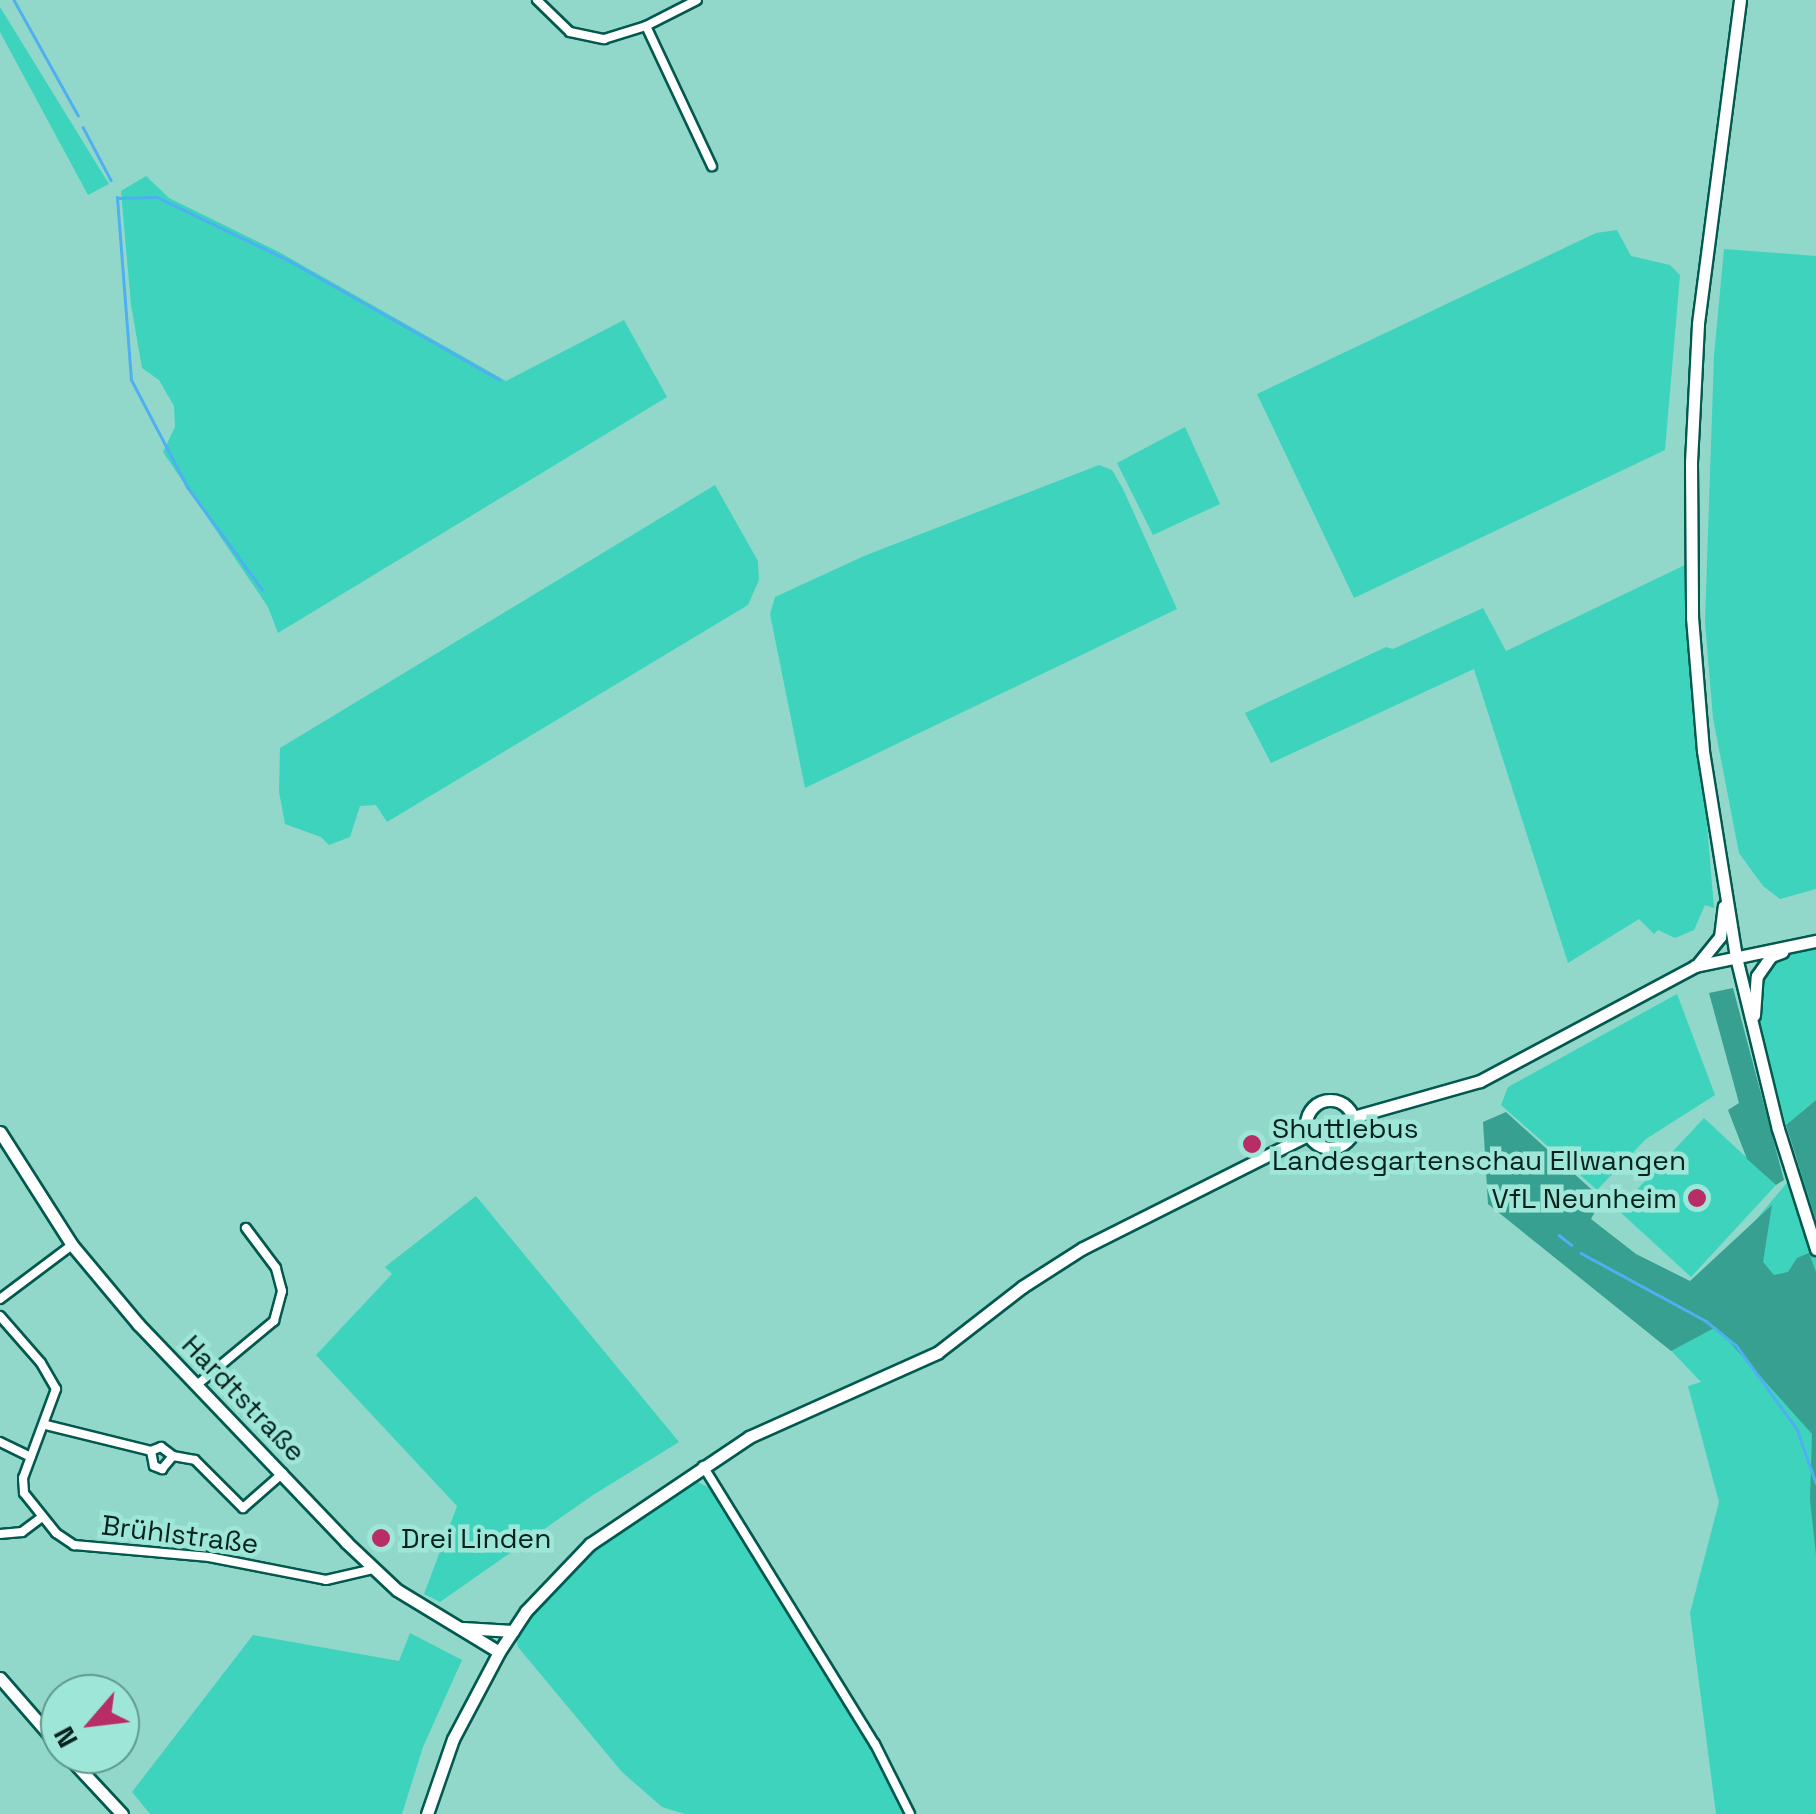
<!DOCTYPE html>
<html>
<head>
<meta charset="utf-8">
<style>
	body { margin:0 }
	#map { position:relative; width:1816px; height:1814px; overflow:hidden; background:#91d8cb; font-family:"Space Grotesk",sans-serif }
	div>[style] { position:absolute }
	[style*='--x'] { left:calc(var(--x)*1px); top:calc(var(--y)*1px); width:calc(var(--w)*1px); rotate:calc(var(--a)*1deg) }
	.green>* { inset:0; background:#3dd3bd }
	.forest>* { inset:0; background:#37a090 }
	.stream>* { height:2.5px; margin:-1.25px; padding:0 1.25px; transform-origin:1.25px; border-radius:1.25px; background:#4fb0f1 }
	.roads { filter:drop-shadow(2px 0 #02594e) drop-shadow(-2px 0 #02594e) drop-shadow(0 2px #02594e) drop-shadow(0 -2px #02594e) }
	.street>* { height:8px; margin:-4px; padding:0 4px; transform-origin:4px; border-radius:4px; background:#fff }
	.secondary>* { height:11px; margin:-5.5px; padding:0 5.5px; transform-origin:5.5px; border-radius:5.5px; background:#fff }
	.secondary>.ring { margin:-5.5px; padding:0; box-sizing:content-box; background:none; border:11px solid #fff; border-radius:50% }
	.dots>* { width:28px; height:28px; translate:-50% -50%; box-sizing:border-box; border:5px solid #9ee6d8; border-radius:50% }
	span { translate:-50% -50%; white-space:nowrap; text-align:center; line-height:1.15; -webkit-text-stroke:9px #9ee6d8; paint-order:stroke }
	.poi-label { font-size:28px; color:#03221d }
	.left { translate:0 -50%; text-align:left }
	.right { translate:-100% -50%; text-align:right }
	.street-label { font-size:28px; color:#03221d }
	.north { position:absolute; left:40px; top:1674px; width:100px; height:100px; box-sizing:border-box; background:#9ee6d8; border:2px solid #60988d; border-radius:50%; rotate:242deg; font-size:28px; font-weight:700; line-height:40px; text-align:center; color:#03221d }
	.north::after { content:''; display:block; margin:auto; width:35px; height:45px; background:#b82d66; clip-path:polygon(50% 0,100% 100%,50% 72%,0 100%) }
</style>
</head>
<body>
<div id="map">
	<div class="green">
		<i style="clip-path:polygon(0 7px,109px 184px,88px 195px,0 32px)"></i>
		<i style="clip-path:polygon(146px 176px,169px 198px,279px 252px,506px 381px,624px 320px,667px 397px,278px 633px,268px 607px,163px 452px,175px 427px,174px 406px,159px 380px,142px 368px,131px 305px,121px 191px)"></i>
		<i style="clip-path:polygon(1617px 230px,1631px 256px,1670px 265px,1680px 275px,1665px 450px,1354px 598px,1257px 394px,1596px 233px)"></i>
		<i style="clip-path:polygon(1724px 249px,1816px 256px,1816px 889px,1780px 899px,1763px 886px,1739px 853px,1713px 718px,1705px 622px,1714px 356px)"></i>
		<i style="clip-path:polygon(1185px 427px,1220px 504px,1153px 535px,1117px 463px)"></i>
		<i style="clip-path:polygon(1099px 465px,1112px 470px,1123px 489px,1177px 609px,805px 788px,770px 614px,775px 597px,864px 556px)"></i>
		<i style="clip-path:polygon(715px 485px,758px 561px,759px 580px,748px 605px,387px 822px,376px 805px,360px 806px,350px 837px,329px 845px,321px 837px,285px 824px,279px 792px,280px 748px)"></i>
		<i style="clip-path:polygon(1685px 565px,1714px 908px,1705px 905px,1694px 930px,1675px 938px,1658px 930px,1654px 934px,1639px 919px,1568px 963px,1474px 669px,1271px 763px,1245px 713px,1386px 647px,1393px 649px,1483px 608px,1506px 651px)"></i>
		<i style="clip-path:polygon(1816px 946px,1816px 1100px,1786px 1125px,1760px 1027px,1762px 990px,1767px 971px,1784px 956px)"></i>
		<i style="clip-path:polygon(1677px 994px,1715px 1095px,1646px 1139px,1597px 1190px,1501px 1105px,1508px 1087px)"></i>
		<i style="clip-path:polygon(1816px 1109px,1816px 1814px,1716px 1814px,1690px 1613px,1719px 1502px,1688px 1386px,1701px 1382px,1662px 1341px,1693px 1295px,1801px 1166px)"></i>
		<i style="clip-path:polygon(1704px 1118px,1776px 1185px,1691px 1277px,1618px 1210px)"></i>
		<i style="clip-path:polygon(476px 1196px,679px 1442px,593px 1495px,440px 1602px,424px 1594px,457px 1506px,316px 1355px,392px 1274px,385px 1267px)"></i>
		<i style="clip-path:polygon(691px 1479px,712px 1489px,874px 1752px,905px 1814px,685px 1814px,662px 1807px,622px 1772px,518px 1647px,516px 1639px,529px 1618px,561px 1578px,595px 1548px)"></i>
		<i style="clip-path:polygon(410px 1633px,462px 1660px,423px 1747px,402px 1814px,150px 1814px,132px 1792px,253px 1635px,399px 1661px)"></i>
	</div>
	<div class="forest">
		<i style="clip-path:polygon(1733px 988px,1784px 1180px,1776px 1185px,1747px 1159px,1728px 1110px,1739px 1103px,1709px 993px)"></i>
		<i style="clip-path:polygon(1816px 1100px,1816px 1220px,1786px 1125px)"></i>
		<i style="clip-path:polygon(1506px 1112px,1602px 1199px,1591px 1219px,1636px 1254px,1690px 1281px,1772px 1205px,1763px 1262px,1774px 1275px,1788px 1272px,1797px 1258px,1809px 1253px,1816px 1272px,1816px 1555px,1810px 1500px,1812px 1434px,1716px 1327px,1671px 1351px,1488px 1204px,1483px 1122px)"></i>
	</div>
	<div class="stream">
		<i style="--x:14;--y:0;--w:132;--a:60.9"></i>
		<i style="--x:83;--y:127;--w:60;--a:62.2"></i>
		<i style="--x:262;--y:590;--w:127;--a:-126.1"></i>
		<i style="--x:187;--y:487;--w:121;--a:-117.6"></i>
		<i style="--x:131;--y:380;--w:183;--a:-94.4"></i>
		<i style="--x:117;--y:198;--w:40;--a:-1.4"></i>
		<i style="--x:157;--y:197;--w:148;--a:25.7"></i>
		<i style="--x:290;--y:261;--w:241;--a:29.5"></i>
		<i style="--x:1559;--y:1235;--w:16;--a:38"></i>
		<i style="--x:1581;--y:1253;--w:142;--a:28.5"></i>
		<i style="--x:1706;--y:1321;--w:38;--a:39"></i>
		<i style="--x:1736;--y:1345;--w:104;--a:54"></i>
		<i style="--x:1797;--y:1429;--w:57;--a:70.6"></i>
	</div>
	<div class="roads">
		<div class="street">
			<i style="--x:537;--y:0;--w:46;--a:44.1"></i>
			<i style="--x:570;--y:32;--w:35;--a:12"></i>
			<i style="--x:604;--y:39;--w:44;--a:-17.2"></i>
			<i style="--x:646;--y:26;--w:57;--a:-27"></i>
			<i style="--x:646;--y:26;--w:155;--a:64.8"></i>
			<i style="--x:0;--y:1299;--w:90;--a:-36.9"></i>
			<i style="--x:0;--y:1316;--w:62;--a:48.9"></i>
			<i style="--x:41;--y:1363;--w:30;--a:60"></i>
			<i style="--x:56;--y:1389;--w:95;--a:110.3"></i>
			<i style="--x:23;--y:1478;--w:15;--a:86"></i>
			<i style="--x:24;--y:1493;--w:51;--a:51.3"></i>
			<i style="--x:56;--y:1533;--w:22;--a:34"></i>
			<i style="--x:74;--y:1545;--w:136;--a:5.1"></i>
			<i style="--x:209;--y:1557;--w:119;--a:11.1"></i>
			<i style="--x:326;--y:1580;--w:48;--a:-13.2"></i>
			<i style="--x:198;--y:1384;--w:99;--a:-39.7"></i>
			<i style="--x:274;--y:1321;--w:31;--a:-75"></i>
			<i style="--x:282;--y:1291;--w:24;--a:-105"></i>
			<i style="--x:276;--y:1268;--w:50;--a:-126.9"></i>
			<i style="--x:46;--y:1425;--w:108;--a:13.9"></i>
			<i style="--x:151;--y:1451;--w:11;--a:-22"></i>
			<i style="--x:161;--y:1447;--w:15;--a:37"></i>
			<i style="--x:173;--y:1456;--w:22;--a:10"></i>
			<i style="--x:195;--y:1460;--w:68;--a:45"></i>
			<i style="--x:243;--y:1508;--w:53;--a:-41.2"></i>
			<i style="--x:0;--y:1442;--w:34;--a:26"></i>
			<i style="--x:151;--y:1451;--w:15;--a:79"></i>
			<i style="--x:154;--y:1466;--w:9;--a:21"></i>
			<i style="--x:162;--y:1469;--w:17;--a:-50"></i>
			<i style="--x:703;--y:1466;--w:327;--a:58.3"></i>
			<i style="--x:875;--y:1744;--w:78;--a:63.4"></i>
			<i style="--x:0;--y:1534;--w:22;--a:-5"></i>
			<i style="--x:22;--y:1532;--w:25;--a:-37"></i>
		</div>
		<div class="secondary">
			<i style="--x:1740;--y:0;--w:327;--a:97.4"></i>
			<i style="--x:1698;--y:324;--w:138;--a:92.9"></i>
			<i style="--x:1691;--y:462;--w:155;--a:89.6"></i>
			<i style="--x:1692;--y:617;--w:134;--a:85.3"></i>
			<i style="--x:1703;--y:751;--w:209;--a:80.9"></i>
			<i style="--x:1736;--y:957;--w:177;--a:76.3"></i>
			<i style="--x:1778;--y:1129;--w:126;--a:72.4"></i>
			<i style="--x:1698;--y:964;--w:35;--a:-51"></i>
			<i style="--x:1720;--y:937;--w:31;--a:-83"></i>
			<i style="--x:1754;--y:1015;--w:39;--a:-86"></i>
			<i style="--x:1757;--y:976;--w:24;--a:-55"></i>
			<i style="--x:1771;--y:956;--w:12;--a:-20"></i>
			<i class="ring" style="left:1306px;top:1100px;width:37px;height:37px"></i>
			<i style="--x:1353;--y:1117;--w:132;--a:-15.8"></i>
			<i style="--x:1480;--y:1081;--w:244;--a:-28.1"></i>
			<i style="--x:1695;--y:966;--w:124;--a:-11.7"></i>
			<i style="--x:0;--y:1132;--w:134;--a:57.5"></i>
			<i style="--x:72;--y:1245;--w:103;--a:50.1"></i>
			<i style="--x:138;--y:1324;--w:301;--a:46.3"></i>
			<i style="--x:346;--y:1542;--w:70;--a:43.3"></i>
			<i style="--x:397;--y:1590;--w:119;--a:31.3"></i>
			<i style="--x:463;--y:1628;--w:50;--a:3.4"></i>
			<i style="--x:0;--y:1678;--w:91;--a:49"></i>
			<i style="--x:66;--y:1754;--w:82;--a:47"></i>
			<i style="--x:427;--y:1814;--w:79;--a:-70.9"></i>
			<i style="--x:453;--y:1739;--w:98;--a:-62.1"></i>
			<i style="--x:499;--y:1652;--w:49;--a:-56.6"></i>
			<i style="--x:526;--y:1611;--w:93;--a:-46.3"></i>
			<i style="--x:590;--y:1544;--w:192;--a:-33.9"></i>
			<i style="--x:749;--y:1437;--w:206;--a:-24.1"></i>
			<i style="--x:937;--y:1353;--w:108;--a:-37.8"></i>
			<i style="--x:1022;--y:1287;--w:72;--a:-32.6"></i>
			<i style="--x:1083;--y:1248;--w:252;--a:-26.7"></i>
		</div>
	</div>
	<div class="dots">
		<i style="left:1252px;top:1144px;background:#b82d66"></i>
		<i style="left:1697px;top:1198px;background:#b82d66"></i>
		<i style="left:381px;top:1538px;background:#b82d66"></i>
	</div>
	<div class="poi-label">
		<span class="left" style="left:1272px;top:1144px">Shuttlebus<br>Landesgartenschau Ellwangen</span>
		<span class="right" style="left:1677px;top:1198px">VfL Neunheim</span>
		<span class="left" style="left:401px;top:1538px">Drei Linden</span>
	</div>
	<div class="street-label">
		<span style="left:244px;top:1398px;rotate:46deg">Hardtstraße</span>
		<span style="left:180px;top:1534px;rotate:7deg">Brühlstraße</span>
	</div>
	<div class="north">N</div>
</div>
</body>
</html>
